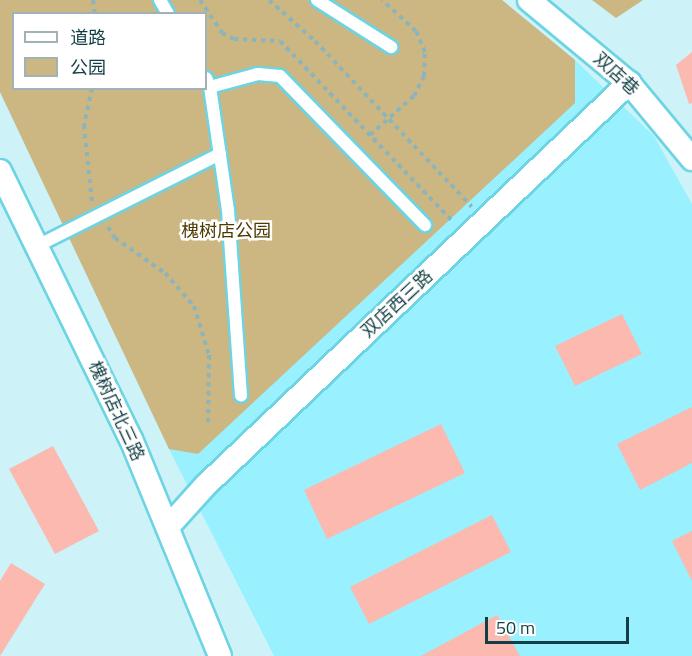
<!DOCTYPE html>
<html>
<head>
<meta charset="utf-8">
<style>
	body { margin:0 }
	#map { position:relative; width:692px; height:656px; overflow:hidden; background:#cdf3f9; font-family:"Titillium Web","Noto Sans SC",sans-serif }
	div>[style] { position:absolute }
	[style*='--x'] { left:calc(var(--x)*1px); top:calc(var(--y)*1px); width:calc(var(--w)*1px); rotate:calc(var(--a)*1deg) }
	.built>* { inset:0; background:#99f1ff }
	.green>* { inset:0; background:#ccb681 }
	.building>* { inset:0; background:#fbb9af }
	.path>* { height:4px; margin-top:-2px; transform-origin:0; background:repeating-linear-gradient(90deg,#8cb5bb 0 4.5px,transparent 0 9px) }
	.roads { filter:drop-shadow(2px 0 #6cd4e3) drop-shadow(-2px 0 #6cd4e3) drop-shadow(0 2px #6cd4e3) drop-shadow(0 -2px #6cd4e3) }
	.lane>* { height:12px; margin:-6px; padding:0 6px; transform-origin:6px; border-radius:6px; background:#fff }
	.street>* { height:22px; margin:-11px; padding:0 11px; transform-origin:11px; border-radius:11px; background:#fff }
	span { translate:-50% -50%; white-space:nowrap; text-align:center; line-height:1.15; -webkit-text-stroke:5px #fff; paint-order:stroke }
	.street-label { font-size:18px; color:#123f45 }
	.park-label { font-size:18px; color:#4f3b00 }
	.legend { position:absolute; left:12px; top:12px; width:195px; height:78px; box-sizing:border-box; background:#fff; border:2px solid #a0b2b5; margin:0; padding:8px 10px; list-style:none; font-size:18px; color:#123f45 }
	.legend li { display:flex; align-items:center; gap:12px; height:30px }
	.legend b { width:30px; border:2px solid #a0b2b5 }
	.scale { position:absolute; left:485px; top:617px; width:144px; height:27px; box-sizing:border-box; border:3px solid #123f45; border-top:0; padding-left:8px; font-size:18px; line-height:21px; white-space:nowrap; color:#123f45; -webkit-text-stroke:4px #fff; paint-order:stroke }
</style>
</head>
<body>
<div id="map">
	<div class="built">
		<i style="clip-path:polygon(evenodd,0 0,502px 0,575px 60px,654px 136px,692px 204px,692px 656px,274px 656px,169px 449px,0 92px,0 0,14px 14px,206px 14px,206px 88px,14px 88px,14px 14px)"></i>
	</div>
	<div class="green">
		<i style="clip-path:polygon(evenodd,0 0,502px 0,575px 60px,575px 103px,198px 454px,169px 449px,0 92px,0 0,14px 14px,206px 14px,206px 88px,14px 88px,14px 14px)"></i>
		<i style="clip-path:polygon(592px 0,643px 0,616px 18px)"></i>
	</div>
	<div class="building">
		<i style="clip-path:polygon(692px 52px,692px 103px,689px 104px,676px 65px)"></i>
		<i style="clip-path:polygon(622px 314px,642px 354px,575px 386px,555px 346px)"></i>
		<i style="clip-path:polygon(692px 407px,692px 463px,640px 490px,617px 444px)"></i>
		<i style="clip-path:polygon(441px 424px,465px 473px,327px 539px,304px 490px)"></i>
		<i style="clip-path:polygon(53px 446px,99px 531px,55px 554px,9px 469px)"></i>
		<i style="clip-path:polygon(492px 515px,511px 552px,369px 624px,350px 587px)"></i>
		<i style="clip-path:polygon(692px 531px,692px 581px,672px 541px)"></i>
		<i style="clip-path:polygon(11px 563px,45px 584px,0 656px,0 581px)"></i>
		<i style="clip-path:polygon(497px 615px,520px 656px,421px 656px)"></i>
	</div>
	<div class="path">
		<i style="--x:93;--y:0;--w:14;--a:82"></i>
		<i style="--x:200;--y:0;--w:40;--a:56"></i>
		<i style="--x:222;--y:33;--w:13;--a:27"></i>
		<i style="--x:234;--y:39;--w:46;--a:2.5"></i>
		<i style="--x:280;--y:41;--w:250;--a:46.3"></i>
		<i style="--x:269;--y:0;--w:62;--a:41.7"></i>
		<i style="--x:315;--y:41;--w:228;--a:46.6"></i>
		<i style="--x:92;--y:88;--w:38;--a:102"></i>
		<i style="--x:84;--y:125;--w:78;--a:84.1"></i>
		<i style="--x:370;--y:135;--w:59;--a:-41.6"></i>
		<i style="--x:414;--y:96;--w:22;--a:-63"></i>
		<i style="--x:424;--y:76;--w:24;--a:-88"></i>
		<i style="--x:425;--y:52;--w:23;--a:-113"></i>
		<i style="--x:416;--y:31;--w:46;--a:-137.6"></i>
		<i style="--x:108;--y:227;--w:13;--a:58"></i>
		<i style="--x:115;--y:238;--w:61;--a:35"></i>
		<i style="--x:165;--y:273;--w:44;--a:48.7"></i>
		<i style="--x:194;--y:306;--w:51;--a:73"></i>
		<i style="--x:209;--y:355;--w:72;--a:90.8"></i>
	</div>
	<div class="roads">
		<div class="lane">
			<i style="--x:160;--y:0;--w:16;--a:60"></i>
			<i style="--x:317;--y:0;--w:88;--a:32.4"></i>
			<i style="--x:206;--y:78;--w:10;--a:66"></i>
			<i style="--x:210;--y:87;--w:124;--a:81.7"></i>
			<i style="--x:228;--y:210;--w:186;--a:86"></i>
			<i style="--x:210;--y:87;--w:50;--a:-15.2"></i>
			<i style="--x:258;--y:74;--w:22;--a:5"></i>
			<i style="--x:280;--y:76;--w:208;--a:45.8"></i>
			<i style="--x:37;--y:246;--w:205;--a:-26.7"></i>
		</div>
		<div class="street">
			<i style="--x:529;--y:0;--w:130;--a:39.7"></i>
			<i style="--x:629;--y:83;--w:99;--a:50.3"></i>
			<i style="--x:0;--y:171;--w:298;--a:64"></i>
			<i style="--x:131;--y:439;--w:235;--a:67.7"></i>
			<i style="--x:168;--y:527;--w:57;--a:-47.9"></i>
			<i style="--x:206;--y:485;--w:584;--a:-43.54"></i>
		</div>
	</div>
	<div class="street-label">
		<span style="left:616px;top:74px;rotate:42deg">双店巷</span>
		<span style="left:397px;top:304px;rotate:-43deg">双店西三路</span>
		<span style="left:116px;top:411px;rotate:65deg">槐树店北三路</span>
	</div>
	<div class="park-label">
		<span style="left:226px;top:231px">槐树店公园</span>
	</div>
	<ul class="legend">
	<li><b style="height:8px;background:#fff"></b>道路</li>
	<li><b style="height:16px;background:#ccb681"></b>公园</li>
	</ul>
	<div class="scale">50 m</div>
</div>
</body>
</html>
